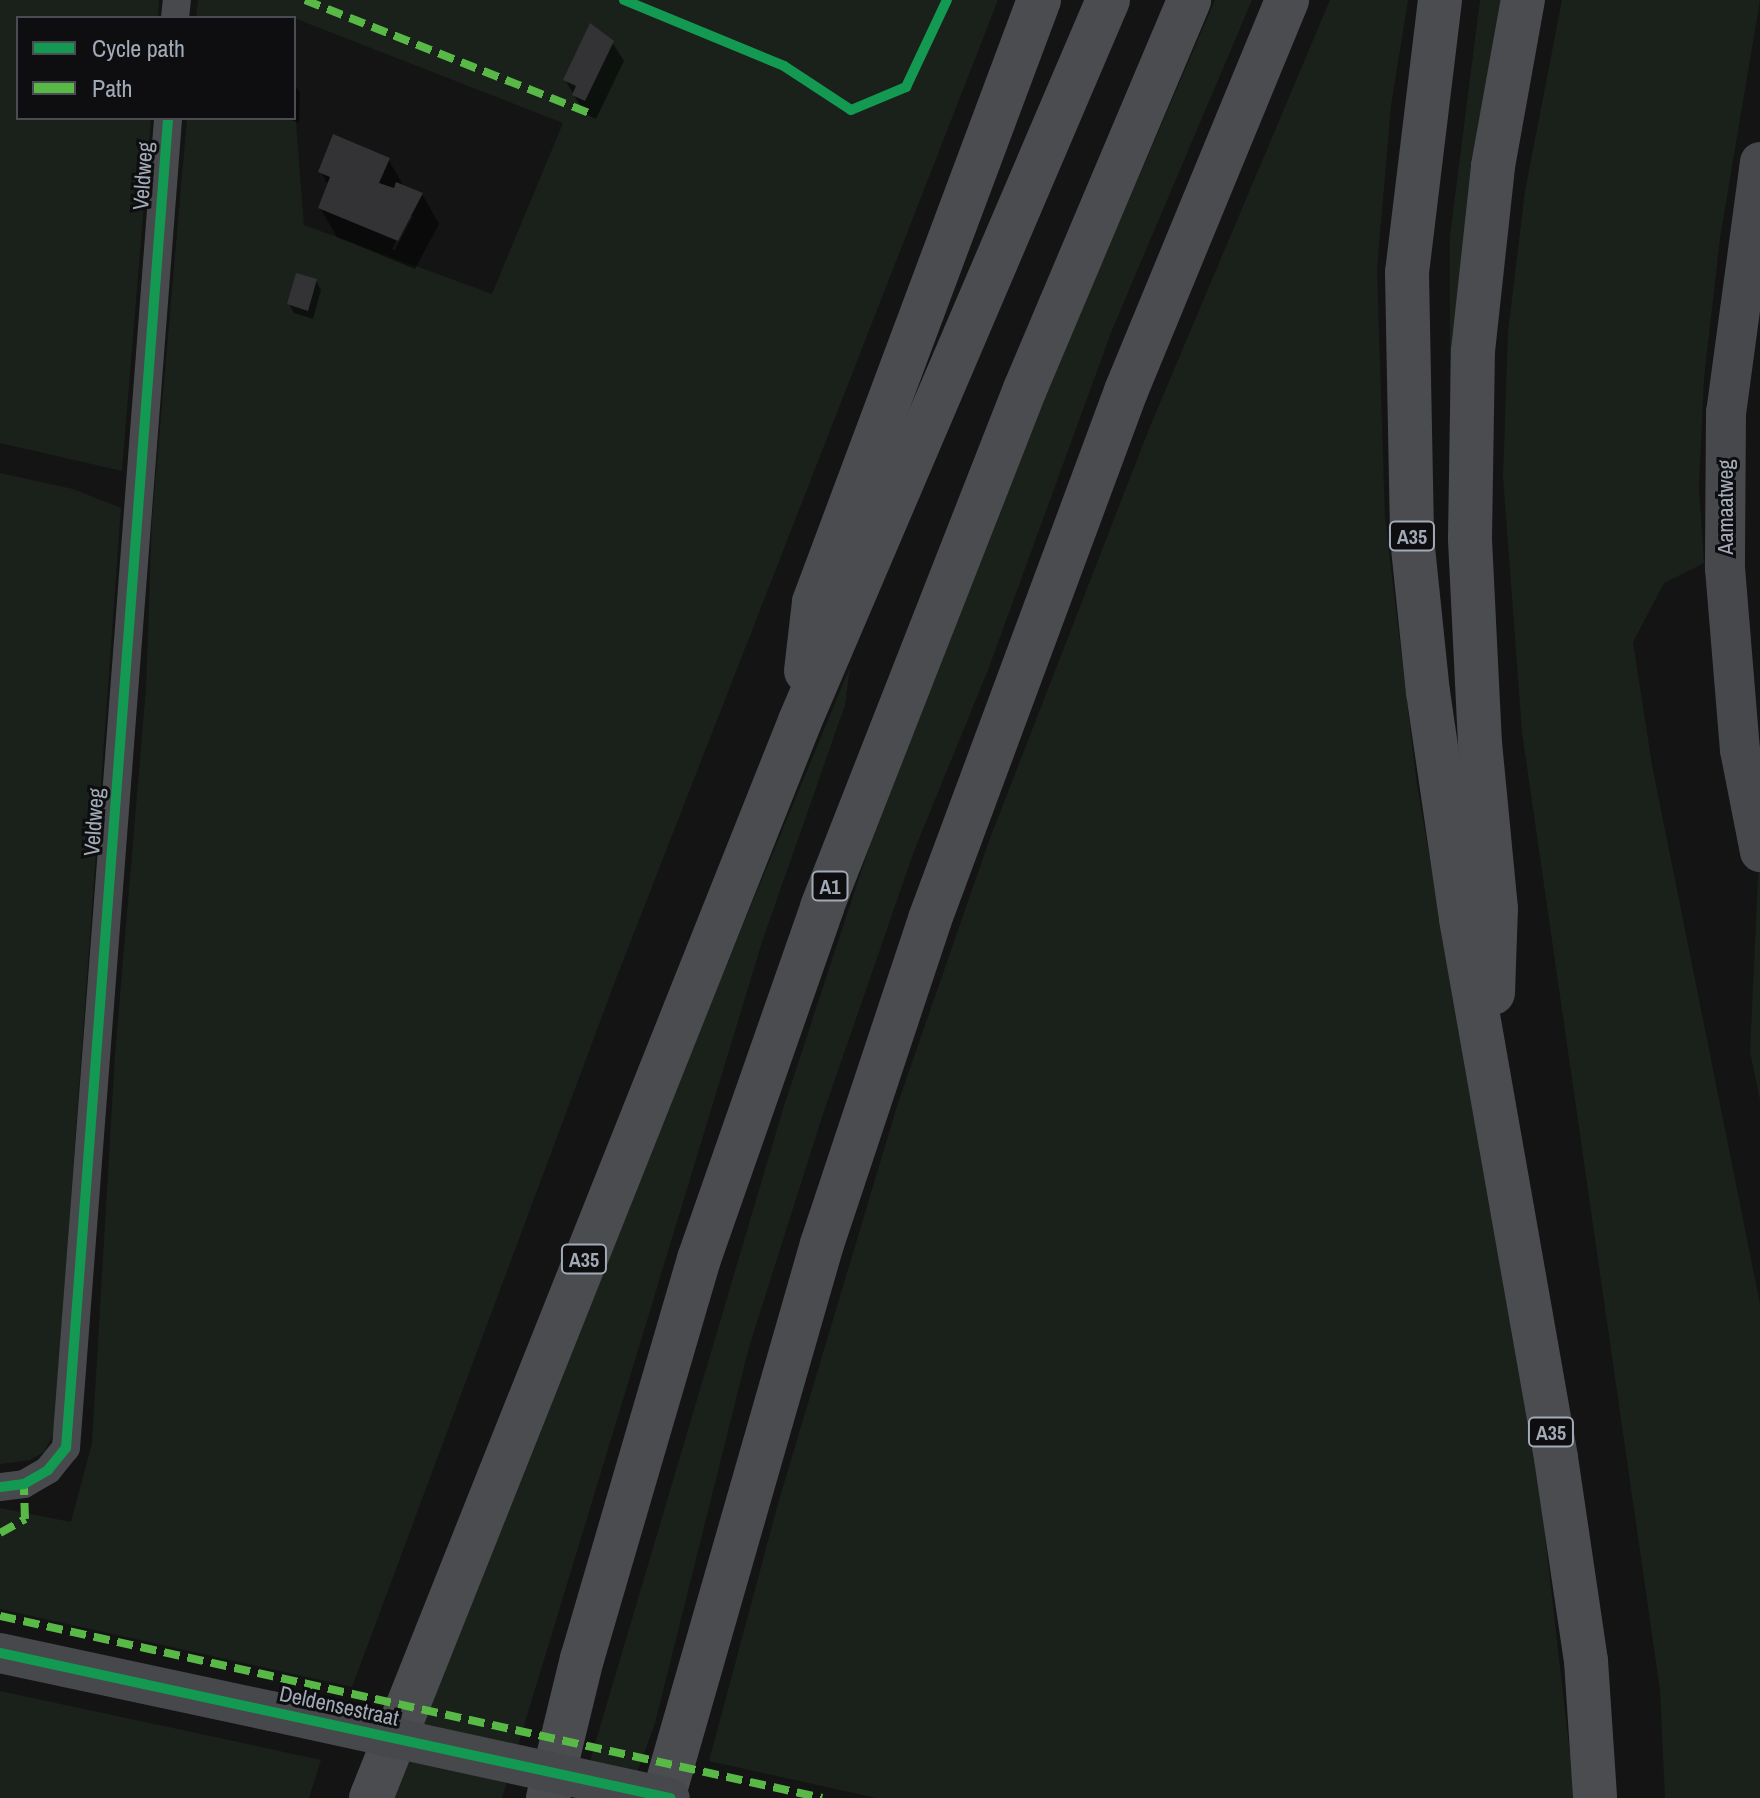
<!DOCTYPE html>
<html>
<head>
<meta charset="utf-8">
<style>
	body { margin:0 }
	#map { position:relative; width:1760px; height:1798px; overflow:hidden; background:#141414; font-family:"Archivo Narrow",sans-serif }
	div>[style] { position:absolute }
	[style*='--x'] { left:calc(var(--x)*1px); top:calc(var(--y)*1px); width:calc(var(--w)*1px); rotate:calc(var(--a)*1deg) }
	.green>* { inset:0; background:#1a211b }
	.shadow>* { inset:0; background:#0007 }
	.building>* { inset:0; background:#333335 }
	.street>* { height:28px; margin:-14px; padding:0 14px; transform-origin:14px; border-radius:14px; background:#48494d }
	.secondary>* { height:40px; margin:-20px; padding:0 20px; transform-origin:20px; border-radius:20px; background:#46484c }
	.highway>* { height:44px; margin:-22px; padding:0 22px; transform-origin:22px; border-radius:22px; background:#4a4c4f }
	.secondary-bridge>* { height:40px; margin:-20px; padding:0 20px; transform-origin:20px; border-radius:20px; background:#46484c }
	.quiet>* { height:8px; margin-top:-4px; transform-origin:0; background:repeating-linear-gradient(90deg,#58b947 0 16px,transparent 0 24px) }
	.cycleway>* { height:10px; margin:-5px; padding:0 5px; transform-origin:5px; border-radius:5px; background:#139951 }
	span { translate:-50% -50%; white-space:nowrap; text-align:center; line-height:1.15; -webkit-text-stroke:6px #0e0e10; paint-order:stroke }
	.shield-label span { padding:2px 6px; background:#0e0e10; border:2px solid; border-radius:6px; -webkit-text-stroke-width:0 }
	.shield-label { font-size:20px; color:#a3aab7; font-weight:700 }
	.street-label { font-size:22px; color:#a3aab7 }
	.legend { position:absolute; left:16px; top:16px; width:280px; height:104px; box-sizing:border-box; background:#0e0e10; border:2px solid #4a4c53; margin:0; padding:10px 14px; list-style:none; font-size:24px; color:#a3aab7 }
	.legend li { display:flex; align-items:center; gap:16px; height:40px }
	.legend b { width:40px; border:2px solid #4a4c53 }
</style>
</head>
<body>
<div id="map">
	<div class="green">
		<i style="clip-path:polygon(0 0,159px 0,158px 18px,18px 18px,18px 118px,151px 118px,122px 471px,0 443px)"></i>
		<i style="clip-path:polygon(198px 0,998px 0,614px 984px,352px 1687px,0 1609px,0 1508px,71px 1522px,92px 1443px,115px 1055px,146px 688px,152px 519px,187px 118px,294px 118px,294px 97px,304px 225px,492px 294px,563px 123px,294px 18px,196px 18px)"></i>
		<i style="clip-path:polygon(1215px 0,1252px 0,1112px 330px,988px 670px,914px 851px,822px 1117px,749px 1347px,655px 1723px,628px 1798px,579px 1798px,783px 1109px,877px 823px,996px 509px)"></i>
		<i style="clip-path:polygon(1330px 0,1408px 0,1391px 106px,1377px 269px,1385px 518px,1417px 785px,1540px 1492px,1575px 1798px,876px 1798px,709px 1761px,779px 1500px,898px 1103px,989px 841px,1149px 429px)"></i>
		<i style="clip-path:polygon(1480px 0,1515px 0,1450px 462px,1450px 236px)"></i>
		<i style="clip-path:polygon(1562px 0,1760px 0,1720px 238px,1704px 378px,1699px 487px,1704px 563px,1664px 583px,1633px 642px,1652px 765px,1760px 1304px,1760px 1798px,1665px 1798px,1660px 1690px,1522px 732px,1503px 477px,1508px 332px,1525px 191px)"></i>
		<i style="clip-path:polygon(0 473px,73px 489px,121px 508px,54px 1433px,44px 1452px,30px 1460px,0 1464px)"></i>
		<i style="clip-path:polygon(850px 667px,845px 705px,762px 942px,502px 1798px,393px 1798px,650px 1149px)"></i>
		<i style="clip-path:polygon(1760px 834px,1760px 1100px,1750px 1052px)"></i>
		<i style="clip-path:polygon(0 1691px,229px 1740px,321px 1760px,309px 1798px,0 1798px)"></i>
	</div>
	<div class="shadow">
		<i style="clip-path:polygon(591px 26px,612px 42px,624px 61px,596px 119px,585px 114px,565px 80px)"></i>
		<i style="clip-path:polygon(294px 84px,300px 93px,299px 123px,286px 118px,294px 118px)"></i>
		<i style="clip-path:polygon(evenodd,388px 159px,405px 188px,422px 194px,439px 224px,415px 269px,337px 237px,320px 208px,329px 186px,320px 171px,388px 159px,409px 216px,413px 216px,395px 250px,392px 249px,409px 216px)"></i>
		<i style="clip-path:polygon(316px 281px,321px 290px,313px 319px,294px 313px,289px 304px)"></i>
	</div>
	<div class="building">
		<i style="clip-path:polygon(590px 23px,614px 41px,585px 101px,572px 95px,576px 86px,563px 80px)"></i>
		<i style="clip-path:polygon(333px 134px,390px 158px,379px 183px,394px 188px,396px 182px,423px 193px,398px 241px,318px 208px,330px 177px,318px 172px)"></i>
		<i style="clip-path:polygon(296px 273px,317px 279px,308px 311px,287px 304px)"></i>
	</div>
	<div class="street">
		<i style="--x:175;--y:18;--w:18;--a:-84"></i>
		<i style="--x:0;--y:1487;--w:24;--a:-7"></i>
		<i style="--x:24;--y:1484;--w:28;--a:-30"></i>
		<i style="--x:48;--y:1470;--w:28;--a:-51"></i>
		<i style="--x:66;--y:1448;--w:1334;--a:-85.61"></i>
	</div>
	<div class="secondary">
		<i style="--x:1760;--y:162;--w:252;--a:97.7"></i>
		<i style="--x:1726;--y:412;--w:156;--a:90.4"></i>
		<i style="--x:1725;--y:568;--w:183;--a:85.3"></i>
		<i style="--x:1740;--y:750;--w:104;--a:78.9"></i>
		<i style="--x:0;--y:1653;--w:277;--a:12.1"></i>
	</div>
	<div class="highway">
		<i style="--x:1440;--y:0;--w:275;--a:96.9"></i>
		<i style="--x:1407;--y:273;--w:265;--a:88.9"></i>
		<i style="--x:1412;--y:538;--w:155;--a:84.1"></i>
		<i style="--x:1428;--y:692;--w:229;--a:81.7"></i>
		<i style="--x:1461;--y:919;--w:547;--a:80"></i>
		<i style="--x:1556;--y:1458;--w:205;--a:81.6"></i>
		<i style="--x:1586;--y:1661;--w:137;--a:86.2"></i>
		<i style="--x:806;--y:671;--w:69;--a:-83.4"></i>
		<i style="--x:814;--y:602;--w:643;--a:-69.51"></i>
		<i style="--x:1493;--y:993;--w:84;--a:-88"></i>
		<i style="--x:1496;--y:909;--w:166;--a:-95.5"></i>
		<i style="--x:1480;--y:744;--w:206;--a:-92.8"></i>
		<i style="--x:1470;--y:538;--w:187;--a:-89.1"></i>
		<i style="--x:1473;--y:351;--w:186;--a:-83.8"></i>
		<i style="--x:1493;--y:166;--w:169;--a:-79.8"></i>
		<i style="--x:371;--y:1798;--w:1159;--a:-68.28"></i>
		<i style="--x:800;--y:721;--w:784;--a:-66.87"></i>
		<i style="--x:548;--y:1798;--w:143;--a:-76.3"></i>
		<i style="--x:582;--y:1659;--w:417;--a:-73.7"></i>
		<i style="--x:699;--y:1259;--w:373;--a:-70.7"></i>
		<i style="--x:822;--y:907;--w:556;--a:-68.6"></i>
		<i style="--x:1025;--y:389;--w:422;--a:-67.1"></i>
		<i style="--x:663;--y:1798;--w:576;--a:-73.99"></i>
		<i style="--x:822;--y:1244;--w:342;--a:-71.6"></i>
		<i style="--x:930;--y:919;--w:563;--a:-69.63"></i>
		<i style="--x:1126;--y:391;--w:423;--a:-67.6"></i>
	</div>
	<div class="secondary-bridge">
		<i style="--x:271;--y:1711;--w:408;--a:12.3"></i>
	</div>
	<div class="quiet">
		<i style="--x:305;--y:0;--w:306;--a:21.7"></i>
		<i style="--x:0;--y:1533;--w:29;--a:-29"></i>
		<i style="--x:25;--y:1519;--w:35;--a:-92"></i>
		<i style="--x:0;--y:1616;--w:842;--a:12.48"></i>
	</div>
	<div class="cycleway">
		<i style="--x:624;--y:0;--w:173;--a:22.4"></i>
		<i style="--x:784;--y:66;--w:80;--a:33.3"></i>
		<i style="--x:851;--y:110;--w:60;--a:-22.7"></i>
		<i style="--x:906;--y:87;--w:96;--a:-64.8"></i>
		<i style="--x:0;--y:1487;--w:24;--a:-7"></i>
		<i style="--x:24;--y:1484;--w:28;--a:-30"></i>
		<i style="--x:48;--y:1470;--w:28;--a:-51"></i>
		<i style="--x:66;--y:1448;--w:1334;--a:-85.61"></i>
		<i style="--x:0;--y:1653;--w:686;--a:12.21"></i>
	</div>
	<div class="shield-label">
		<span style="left:1412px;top:536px">A35</span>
		<span style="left:830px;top:886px">A1</span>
		<span style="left:584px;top:1259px">A35</span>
		<span style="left:1551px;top:1432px">A35</span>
	</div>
	<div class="street-label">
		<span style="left:143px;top:176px;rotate:-86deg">Veldweg</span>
		<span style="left:1726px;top:507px;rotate:-90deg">Aamaatweg</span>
		<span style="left:94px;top:822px;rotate:-86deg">Veldweg</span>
		<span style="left:339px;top:1706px;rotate:12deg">Deldensestraat</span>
	</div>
	<ul class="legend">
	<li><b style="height:10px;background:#139951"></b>Cycle path</li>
	<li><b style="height:10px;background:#58b947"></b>Path</li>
	</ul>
</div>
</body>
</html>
